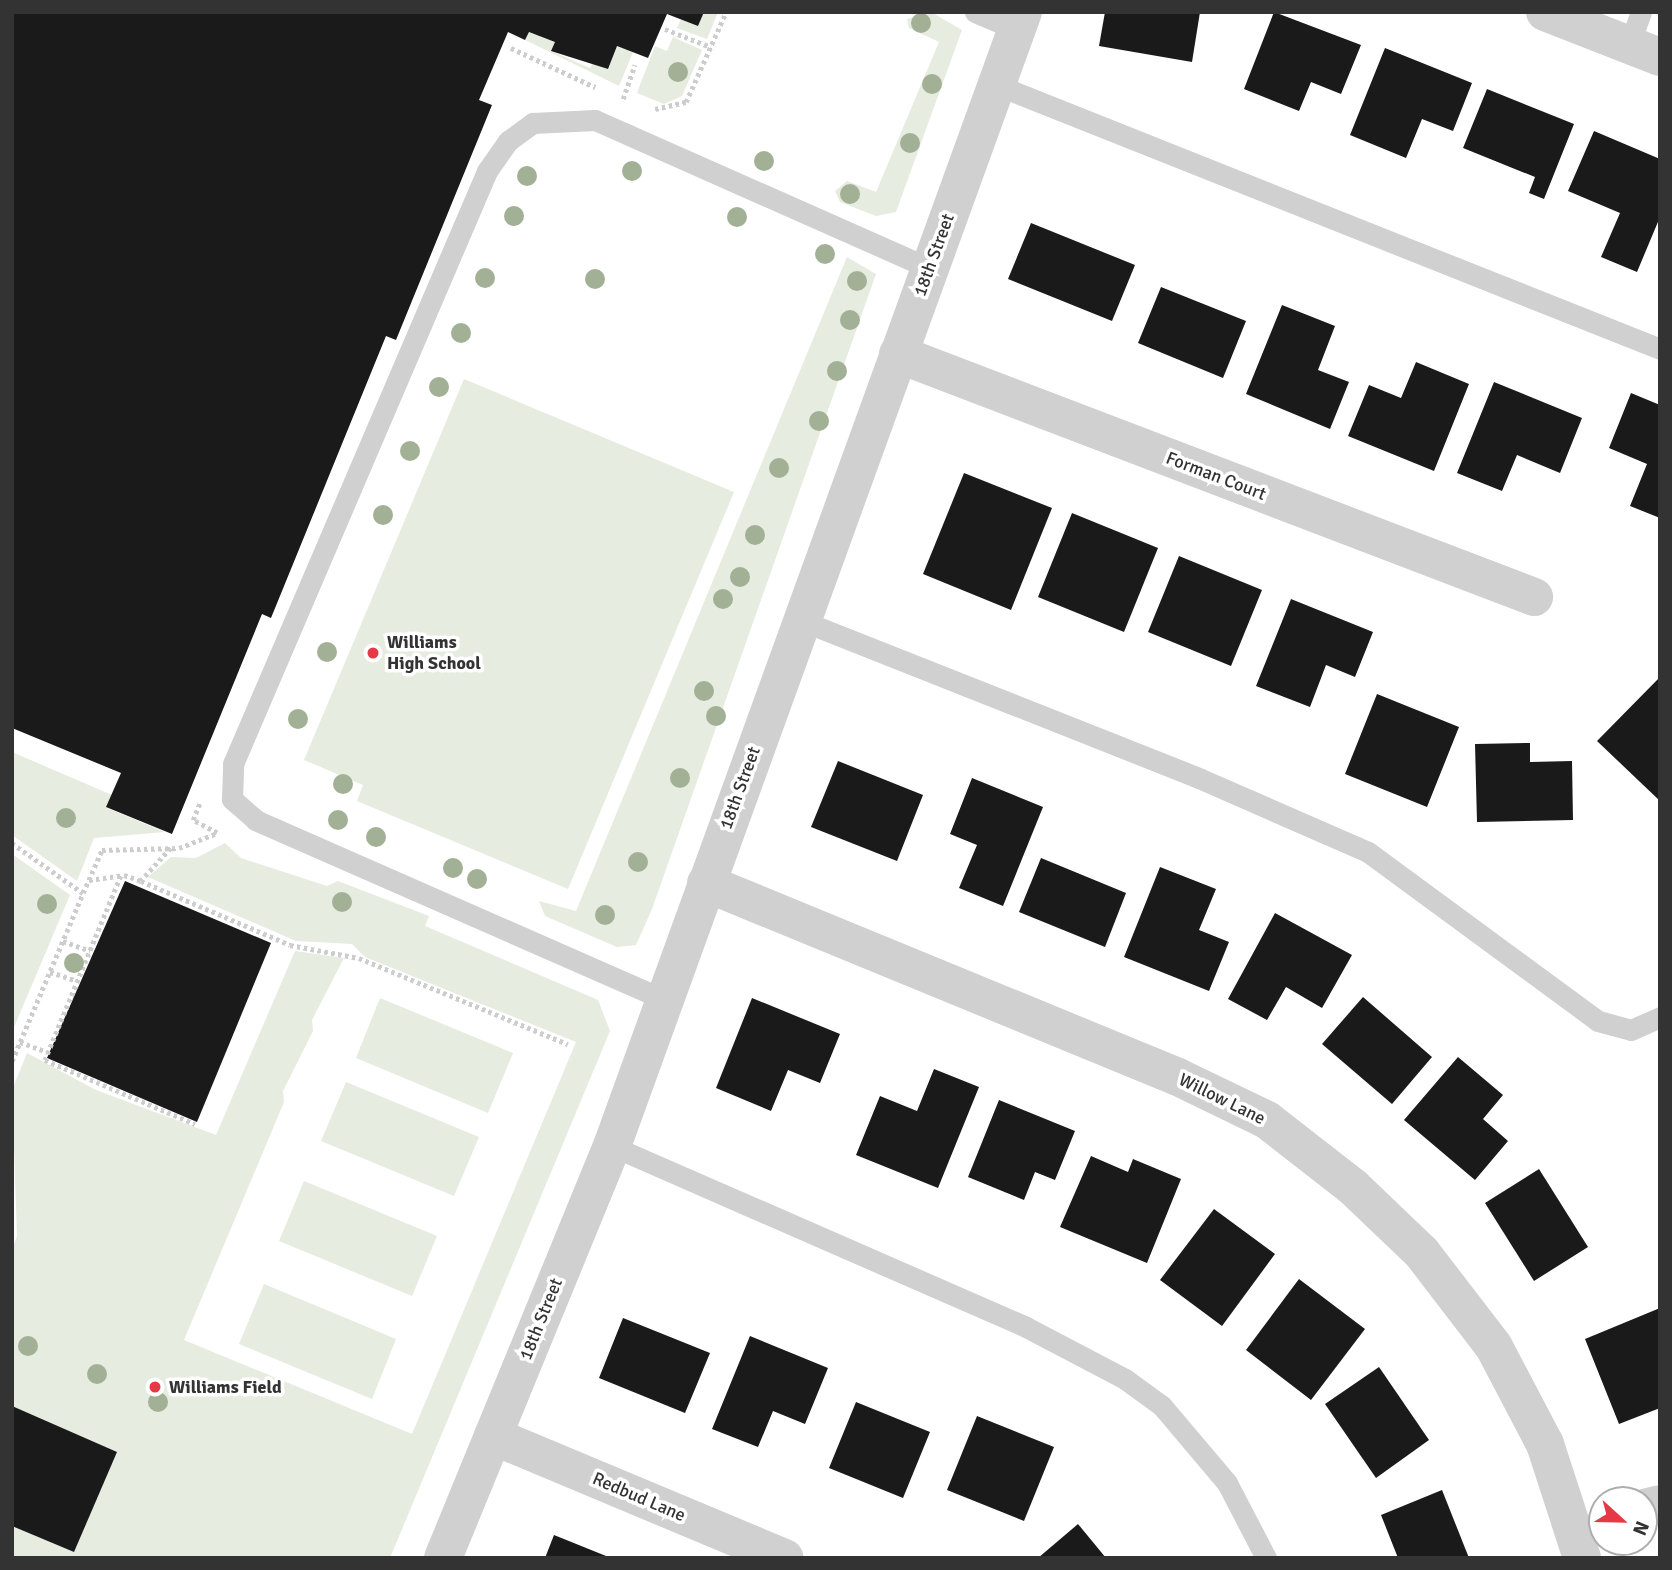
<!DOCTYPE html>
<html>
<head>
<meta charset="utf-8">
<style>
	body { margin:0 }
	#map { position:relative; width:1672px; height:1570px; overflow:hidden; background:#fff; font-family:Signika,sans-serif }
	div>[style] { position:absolute }
	[style*='--x'] { left:calc(var(--x)*1px); top:calc(var(--y)*1px); width:calc(var(--w)*1px); rotate:calc(var(--a)*1deg) }
	.green>* { inset:0; background:#e6ecdf }
	.building>* { inset:0; background:#1a1a1a }
	.path>* { height:4.5px; margin-top:-2.25px; transform-origin:0; background:repeating-linear-gradient(90deg,#cdcdcd 0 3.5px,transparent 0 7px) }
	.service>* { height:21px; margin:-10.5px; padding:0 10.5px; transform-origin:10.5px; border-radius:10.5px; background:#d0d0d0 }
	.minor>* { height:38px; margin:-19px; padding:0 19px; transform-origin:19px; border-radius:19px; background:#d0d0d0 }
	.tertiary>* { height:38px; margin:-19px; padding:0 19px; transform-origin:19px; border-radius:19px; background:#d0d0d0 }
	.trees>* { width:20px; height:20px; margin:-10px; border-radius:50%; background:#a2b095 }
	.dots>* { width:19px; height:19px; translate:-50% -50%; box-sizing:border-box; border:4px solid #fff; border-radius:50% }
	span { translate:-50% -50%; white-space:nowrap; text-align:center; line-height:1.15; -webkit-text-stroke:7px #fff; paint-order:stroke }
	.street-label { font-size:18px; color:#333 }
	.poi-label { font-size:18px; color:#333; font-weight:700 }
	.left { translate:0 -50%; text-align:left }
	.frame { position:absolute; inset:0; border:14px solid #333; pointer-events:none }
	.north { position:absolute; left:1588px; top:1486px; width:70px; height:70px; box-sizing:border-box; background:#fff; border:2px solid #adadad; border-radius:50%; rotate:112deg; font-size:19px; font-weight:700; line-height:28px; text-align:center; color:#333 }
	.north::after { content:''; display:block; margin:auto; width:24px; height:32px; background:#e63946; clip-path:polygon(50% 0,100% 100%,50% 72%,0 100%) }
</style>
</head>
<body>
<div id="map">
	<div class="green">
		<i style="clip-path:polygon(704px 12px,718px 12px,707px 39px,677px 28px,681px 19px,698px 26px)"></i>
		<i style="clip-path:polygon(931px 12px,962px 30px,896px 212px,876px 216px,840px 202px,835px 191px,847px 181px,876px 192px,939px 42px,909px 28px,907px 19px)"></i>
		<i style="clip-path:polygon(529px 32px,555px 42px,551px 51px,590px 68px,593px 63px,608px 69px,617px 46px,633px 52px,619px 86px,511px 33px,525px 40px)"></i>
		<i style="clip-path:polygon(673px 37px,702px 50px,682px 96px,664px 104px,637px 93px,655px 46px,667px 51px)"></i>
		<i style="clip-path:polygon(847px 257px,876px 274px,652px 909px,636px 945px,617px 947px,545px 916px,539px 901px,576px 911px)"></i>
		<i style="clip-path:polygon(464px 379px,734px 492px,568px 889px,357px 801px,363px 785px,304px 760px)"></i>
		<i style="clip-path:polygon(12px 752px,112px 795px,107px 808px,165px 832px,94px 838px,77px 881px,12px 835px)"></i>
		<i style="clip-path:polygon(225px 843px,241px 858px,327px 886px,338px 881px,429px 916px,425px 926px,598px 1000px,610px 1031px,390px 1558px,12px 1558px,12px 1250px,17px 1236px,12px 1090px,27px 1053px,96px 1090px,216px 1135px,295px 951px,344px 958px,312px 1020px,313px 1031px,283px 1091px,284px 1102px,184px 1340px,412px 1434px,576px 1042px,365px 957px,352px 944px,296px 941px,148px 877px,171px 857px,196px 858px)"></i>
		<i style="clip-path:polygon(12px 854px,70px 895px,12px 1032px)"></i>
		<i style="clip-path:polygon(380px 998px,513px 1053px,488px 1113px,356px 1058px)"></i>
		<i style="clip-path:polygon(346px 1082px,479px 1137px,454px 1196px,321px 1141px)"></i>
		<i style="clip-path:polygon(304px 1181px,437px 1236px,412px 1296px,279px 1241px)"></i>
		<i style="clip-path:polygon(264px 1284px,396px 1339px,372px 1399px,239px 1344px)"></i>
	</div>
	<div class="building">
		<i style="clip-path:polygon(12px 12px,704px 12px,698px 26px,667px 14px,648px 58px,617px 46px,608px 69px,551px 51px,555px 42px,529px 32px,525px 40px,508px 32px,479px 100px,492px 105px,396px 340px,386px 336px,271px 618px,262px 614px,172px 834px,106px 807px,121px 773px,12px 728px)"></i>
		<i style="clip-path:polygon(1105px 12px,1200px 12px,1192px 62px,1099px 46px)"></i>
		<i style="clip-path:polygon(1274px 12px,1361px 45px,1341px 94px,1311px 82px,1299px 111px,1244px 89px)"></i>
		<i style="clip-path:polygon(1385px 48px,1472px 83px,1453px 131px,1422px 119px,1406px 158px,1350px 135px)"></i>
		<i style="clip-path:polygon(1487px 89px,1574px 124px,1544px 199px,1529px 193px,1535px 177px,1463px 148px)"></i>
		<i style="clip-path:polygon(1594px 131px,1660px 159px,1660px 217px,1637px 272px,1601px 257px,1620px 213px,1568px 191px)"></i>
		<i style="clip-path:polygon(1031px 223px,1135px 265px,1112px 321px,1008px 279px)"></i>
		<i style="clip-path:polygon(1161px 287px,1246px 321px,1223px 378px,1138px 343px)"></i>
		<i style="clip-path:polygon(1282px 305px,1335px 326px,1318px 370px,1349px 382px,1330px 429px,1246px 394px)"></i>
		<i style="clip-path:polygon(1416px 362px,1469px 384px,1434px 471px,1348px 436px,1369px 385px,1401px 398px)"></i>
		<i style="clip-path:polygon(1494px 382px,1582px 418px,1560px 473px,1517px 455px,1502px 491px,1457px 473px)"></i>
		<i style="clip-path:polygon(1631px 393px,1660px 405px,1660px 518px,1630px 506px,1647px 464px,1609px 448px)"></i>
		<i style="clip-path:polygon(964px 473px,1052px 508px,1011px 610px,923px 574px)"></i>
		<i style="clip-path:polygon(1072px 513px,1158px 548px,1124px 632px,1038px 597px)"></i>
		<i style="clip-path:polygon(1179px 556px,1262px 590px,1231px 666px,1148px 632px)"></i>
		<i style="clip-path:polygon(1291px 599px,1373px 632px,1355px 677px,1326px 665px,1310px 707px,1256px 686px)"></i>
		<i style="clip-path:polygon(1660px 677px,1660px 801px,1597px 741px)"></i>
		<i style="clip-path:polygon(1377px 694px,1459px 727px,1427px 807px,1345px 774px)"></i>
		<i style="clip-path:polygon(1530px 743px,1530px 762px,1572px 761px,1573px 820px,1477px 822px,1475px 744px)"></i>
		<i style="clip-path:polygon(838px 761px,923px 795px,897px 861px,811px 827px)"></i>
		<i style="clip-path:polygon(972px 778px,1043px 807px,1003px 906px,959px 888px,977px 845px,950px 834px)"></i>
		<i style="clip-path:polygon(1041px 858px,1126px 893px,1105px 947px,1019px 912px)"></i>
		<i style="clip-path:polygon(1160px 867px,1216px 889px,1199px 930px,1229px 942px,1209px 991px,1124px 957px)"></i>
		<i style="clip-path:polygon(125px 881px,271px 943px,197px 1122px,47px 1058px)"></i>
		<i style="clip-path:polygon(1275px 913px,1352px 955px,1322px 1008px,1286px 987px,1267px 1020px,1228px 999px)"></i>
		<i style="clip-path:polygon(1363px 997px,1432px 1057px,1392px 1104px,1322px 1044px)"></i>
		<i style="clip-path:polygon(752px 998px,840px 1034px,820px 1083px,788px 1070px,771px 1111px,716px 1088px)"></i>
		<i style="clip-path:polygon(1458px 1057px,1503px 1095px,1483px 1119px,1508px 1141px,1475px 1180px,1404px 1120px)"></i>
		<i style="clip-path:polygon(934px 1069px,979px 1087px,938px 1188px,856px 1155px,880px 1096px,917px 1111px)"></i>
		<i style="clip-path:polygon(999px 1100px,1075px 1131px,1055px 1180px,1035px 1172px,1024px 1200px,968px 1177px)"></i>
		<i style="clip-path:polygon(1091px 1156px,1128px 1172px,1133px 1159px,1181px 1179px,1147px 1263px,1060px 1227px)"></i>
		<i style="clip-path:polygon(1539px 1169px,1588px 1247px,1534px 1281px,1485px 1203px)"></i>
		<i style="clip-path:polygon(1214px 1209px,1275px 1254px,1222px 1326px,1160px 1280px)"></i>
		<i style="clip-path:polygon(1299px 1279px,1365px 1329px,1311px 1400px,1246px 1350px)"></i>
		<i style="clip-path:polygon(1660px 1308px,1660px 1408px,1619px 1424px,1585px 1339px)"></i>
		<i style="clip-path:polygon(623px 1318px,710px 1353px,685px 1413px,599px 1378px)"></i>
		<i style="clip-path:polygon(750px 1336px,828px 1368px,805px 1424px,773px 1411px,758px 1447px,712px 1429px)"></i>
		<i style="clip-path:polygon(1379px 1367px,1429px 1440px,1376px 1478px,1325px 1404px)"></i>
		<i style="clip-path:polygon(856px 1402px,930px 1432px,903px 1498px,829px 1468px)"></i>
		<i style="clip-path:polygon(12px 1406px,117px 1452px,74px 1552px,12px 1526px)"></i>
		<i style="clip-path:polygon(977px 1416px,1054px 1447px,1024px 1521px,947px 1490px)"></i>
		<i style="clip-path:polygon(1442px 1490px,1469px 1558px,1398px 1558px,1381px 1515px)"></i>
		<i style="clip-path:polygon(1078px 1524px,1106px 1558px,1038px 1558px)"></i>
		<i style="clip-path:polygon(554px 1535px,611px 1558px,545px 1558px)"></i>
	</div>
	<div class="path">
		<i style="--x:665;--y:29;--w:49;--a:21.4"></i>
		<i style="--x:511;--y:48;--w:93;--a:24.9"></i>
		<i style="--x:623;--y:99;--w:36;--a:-71"></i>
		<i style="--x:655;--y:109;--w:32;--a:-13"></i>
		<i style="--x:686;--y:102;--w:98;--a:-66"></i>
		<i style="--x:12;--y:843;--w:87;--a:35.2"></i>
		<i style="--x:83;--y:893;--w:47;--a:-66.2"></i>
		<i style="--x:102;--y:850;--w:77;--a:-1.5"></i>
		<i style="--x:179;--y:848;--w:41;--a:-21.5"></i>
		<i style="--x:217;--y:833;--w:27;--a:-152"></i>
		<i style="--x:193;--y:820;--w:18;--a:-68"></i>
		<i style="--x:171;--y:848;--w:45;--a:132.3"></i>
		<i style="--x:141;--y:881;--w:162;--a:23.2"></i>
		<i style="--x:290;--y:945;--w:70;--a:10.7"></i>
		<i style="--x:359;--y:958;--w:226;--a:22.4"></i>
		<i style="--x:121;--y:876;--w:199;--a:112.4"></i>
		<i style="--x:45;--y:1060;--w:163;--a:23.1"></i>
		<i style="--x:89;--y:880;--w:35;--a:-8"></i>
		<i style="--x:124;--y:875;--w:18;--a:19"></i>
		<i style="--x:63;--y:941;--w:29;--a:20"></i>
		<i style="--x:50;--y:972;--w:28;--a:18"></i>
		<i style="--x:20;--y:1042;--w:30;--a:20"></i>
		<i style="--x:12;--y:1061;--w:182;--a:-67.1"></i>
	</div>
	<div class="service">
		<i style="--x:975;--y:12;--w:46;--a:23.2"></i>
		<i style="--x:1629;--y:45;--w:35;--a:-70"></i>
		<i style="--x:997;--y:85;--w:714;--a:21.71"></i>
		<i style="--x:800;--y:620;--w:431;--a:21.6"></i>
		<i style="--x:1201;--y:779;--w:182;--a:23.6"></i>
		<i style="--x:1368;--y:852;--w:285;--a:36.3"></i>
		<i style="--x:1598;--y:1021;--w:34;--a:15"></i>
		<i style="--x:1631;--y:1030;--w:32;--a:-24"></i>
		<i style="--x:663;--y:999;--w:445;--a:-156.3"></i>
		<i style="--x:256;--y:820;--w:32;--a:-139"></i>
		<i style="--x:232;--y:799;--w:35;--a:-88"></i>
		<i style="--x:233;--y:764;--w:645;--a:-66.81"></i>
		<i style="--x:487;--y:171;--w:37;--a:-55"></i>
		<i style="--x:508;--y:141;--w:31;--a:-36"></i>
		<i style="--x:533;--y:123;--w:62;--a:-2.8"></i>
		<i style="--x:595;--y:120;--w:365;--a:23.9"></i>
		<i style="--x:612;--y:1146;--w:452;--a:23.6"></i>
		<i style="--x:1026;--y:1327;--w:112;--a:27.7"></i>
		<i style="--x:1125;--y:1379;--w:46;--a:36.1"></i>
		<i style="--x:1162;--y:1406;--w:101;--a:49.8"></i>
		<i style="--x:1227;--y:1483;--w:85;--a:62.5"></i>
	</div>
	<div class="minor">
		<i style="--x:898;--y:354;--w:681;--a:20.91"></i>
		<i style="--x:706;--y:883;--w:510;--a:22.34"></i>
		<i style="--x:1178;--y:1077;--w:99;--a:25.8"></i>
		<i style="--x:1267;--y:1120;--w:109;--a:37.9"></i>
		<i style="--x:1353;--y:1187;--w:95;--a:43.7"></i>
		<i style="--x:1422;--y:1253;--w:118;--a:52.5"></i>
		<i style="--x:1494;--y:1347;--w:110;--a:62.3"></i>
		<i style="--x:1545;--y:1444;--w:120;--a:72"></i>
		<i style="--x:493;--y:1436;--w:316;--a:22.7"></i>
		<i style="--x:1644;--y:1508;--w:16;--a:-14"></i>
	</div>
	<div class="tertiary">
		<i style="--x:1545;--y:12;--w:123;--a:21.4"></i>
		<i style="--x:443;--y:1558;--w:445;--a:-67.7"></i>
		<i style="--x:612;--y:1146;--w:1206;--a:-70.08"></i>
	</div>
	<div class="trees">
		<i style="left:921px;top:23px"></i>
		<i style="left:678px;top:72px"></i>
		<i style="left:932px;top:84px"></i>
		<i style="left:910px;top:143px"></i>
		<i style="left:764px;top:161px"></i>
		<i style="left:632px;top:171px"></i>
		<i style="left:527px;top:176px"></i>
		<i style="left:850px;top:194px"></i>
		<i style="left:514px;top:216px"></i>
		<i style="left:737px;top:217px"></i>
		<i style="left:825px;top:254px"></i>
		<i style="left:485px;top:278px"></i>
		<i style="left:595px;top:279px"></i>
		<i style="left:857px;top:281px"></i>
		<i style="left:850px;top:320px"></i>
		<i style="left:461px;top:333px"></i>
		<i style="left:837px;top:371px"></i>
		<i style="left:439px;top:387px"></i>
		<i style="left:819px;top:421px"></i>
		<i style="left:410px;top:451px"></i>
		<i style="left:779px;top:468px"></i>
		<i style="left:383px;top:515px"></i>
		<i style="left:755px;top:535px"></i>
		<i style="left:740px;top:577px"></i>
		<i style="left:723px;top:599px"></i>
		<i style="left:327px;top:652px"></i>
		<i style="left:704px;top:691px"></i>
		<i style="left:716px;top:716px"></i>
		<i style="left:298px;top:719px"></i>
		<i style="left:680px;top:778px"></i>
		<i style="left:343px;top:784px"></i>
		<i style="left:66px;top:818px"></i>
		<i style="left:338px;top:820px"></i>
		<i style="left:376px;top:837px"></i>
		<i style="left:638px;top:862px"></i>
		<i style="left:453px;top:868px"></i>
		<i style="left:477px;top:879px"></i>
		<i style="left:342px;top:902px"></i>
		<i style="left:47px;top:904px"></i>
		<i style="left:605px;top:915px"></i>
		<i style="left:74px;top:963px"></i>
		<i style="left:28px;top:1346px"></i>
		<i style="left:97px;top:1374px"></i>
		<i style="left:158px;top:1402px"></i>
	</div>
	<div class="dots">
		<i style="left:373px;top:653px;background:#e63946"></i>
		<i style="left:155px;top:1387px;background:#e63946"></i>
	</div>
	<div class="street-label">
		<span style="left:934px;top:255px;rotate:-70deg">18th Street</span>
		<span style="left:1216px;top:476px;rotate:21deg">Forman Court</span>
		<span style="left:740px;top:788px;rotate:-70deg">18th Street</span>
		<span style="left:1222px;top:1099px;rotate:26deg">Willow Lane</span>
		<span style="left:541px;top:1319px;rotate:-68deg">18th Street</span>
		<span style="left:639px;top:1497px;rotate:23deg">Redbud Lane</span>
	</div>
	<div class="poi-label">
		<span class="left" style="left:387px;top:653px">Williams<br>High School</span>
		<span class="left" style="left:169px;top:1387px">Williams Field</span>
	</div>
	<div class="frame"></div>
	<div class="north">N</div>
</div>
</body>
</html>
